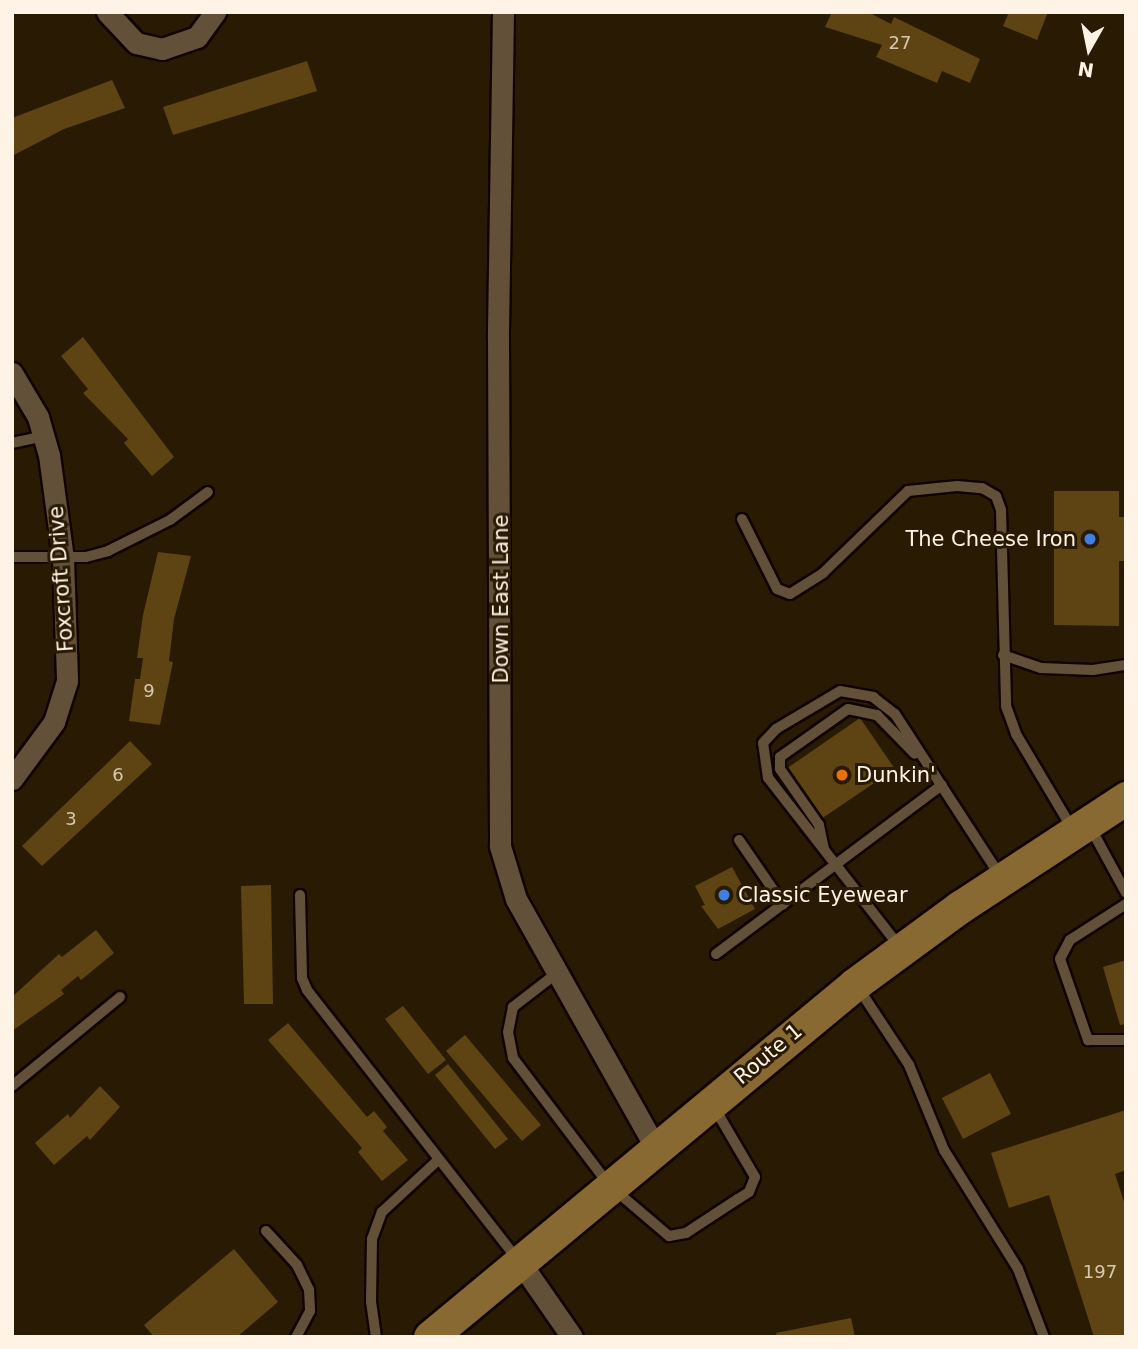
<!DOCTYPE html>
<html>
<head>
<meta charset="utf-8">
<style>
	body { margin:0 }
	#map { position:relative; width:1138px; height:1349px; overflow:hidden; background:#291a04; font-family:"DejaVu Sans",sans-serif }
	div>[style] { position:absolute }
	[style*='--x'] { left:calc(var(--x)*1px); top:calc(var(--y)*1px); width:calc(var(--w)*1px); rotate:calc(var(--a)*1deg) }
	.building>* { inset:0; background:#5e4413 }
	.roads { filter:drop-shadow(2px 0 #110400) drop-shadow(-2px 0 #110400) drop-shadow(0 2px #110400) drop-shadow(0 -2px #110400) }
	.lane>* { height:10px; margin:-5px; padding:0 5px; transform-origin:5px; border-radius:5px; background:#625039 }
	.street>* { height:21px; margin:-10.5px; padding:0 10.5px; transform-origin:10.5px; border-radius:10.5px; background:#625039 }
	.primary>* { height:33px; margin:-16.5px; padding:0 16.5px; transform-origin:16.5px; border-radius:16.5px; background:#886931 }
	.dots>* { width:19px; height:19px; translate:-50% -50%; box-sizing:border-box; border:4px solid #291a04; border-radius:50% }
	span { translate:-50% -50%; white-space:nowrap; text-align:center; line-height:1.15; -webkit-text-stroke:6px #291a04; paint-order:stroke }
	.number-label { font-size:18px; color:#d6c7b0 }
	.number-label span { -webkit-text-stroke-width:0 }
	.poi-label { font-size:21px; color:#fef3e5 }
	.right { translate:-100% -50%; text-align:right }
	.left { translate:0 -50%; text-align:left }
	.street-label { font-size:21px; color:#fef3e5 }
	.frame { position:absolute; inset:0; border:14px solid #fef3e5; pointer-events:none }
	.north { position:absolute; left:1054px; top:14px; width:70px; height:70px; -webkit-text-stroke:5px #291a04; paint-order:stroke; rotate:189deg; font-size:19px; font-weight:700; line-height:28px; text-align:center; color:#fef3e5 }
	.north::after { content:''; display:block; margin:auto; width:24px; height:32px; background:#fef3e5; clip-path:polygon(50% 0,100% 100%,50% 72%,0 100%) }
</style>
</head>
<body>
<div id="map">
	<div class="building">
		<i style="clip-path:polygon(832px 12px,868px 12px,891px 24px,894px 17px,980px 59px,970px 83px,942px 71px,937px 83px,876px 57px,882px 45px,825px 27px)"></i>
		<i style="clip-path:polygon(1009px 12px,1048px 12px,1037px 40px,1003px 26px)"></i>
		<i style="clip-path:polygon(307px 61px,317px 91px,173px 135px,163px 107px)"></i>
		<i style="clip-path:polygon(112px 80px,125px 108px,64px 129px,12px 156px,12px 118px)"></i>
		<i style="clip-path:polygon(83px 337px,174px 457px,152px 476px,124px 443px,128px 439px,83px 393px,88px 389px,61px 356px)"></i>
		<i style="clip-path:polygon(1054px 491px,1119px 491px,1119px 517px,1126px 517px,1126px 561px,1119px 561px,1119px 626px,1054px 625px)"></i>
		<i style="clip-path:polygon(158px 552px,191px 556px,174px 619px,169px 661px,173px 662px,160px 725px,129px 721px,135px 679px,140px 679px,143px 658px,137px 658px,143px 615px)"></i>
		<i style="clip-path:polygon(860px 718px,895px 769px,821px 819px,786px 769px)"></i>
		<i style="clip-path:polygon(130px 741px,152px 764px,42px 866px,22px 846px)"></i>
		<i style="clip-path:polygon(732px 867px,755px 909px,718px 929px,701px 906px,705px 905px,695px 886px)"></i>
		<i style="clip-path:polygon(271px 885px,273px 1004px,244px 1004px,241px 886px)"></i>
		<i style="clip-path:polygon(96px 930px,114px 953px,81px 980px,78px 976px,61px 990px,64px 994px,12px 1031px,12px 997px,59px 954px,62px 957px)"></i>
		<i style="clip-path:polygon(1126px 960px,1126px 1024px,1120px 1025px,1103px 967px)"></i>
		<i style="clip-path:polygon(403px 1006px,446px 1060px,428px 1074px,385px 1019px)"></i>
		<i style="clip-path:polygon(288px 1023px,367px 1117px,374px 1111px,387px 1127px,383px 1131px,408px 1160px,382px 1181px,358px 1152px,362px 1148px,268px 1040px)"></i>
		<i style="clip-path:polygon(465px 1035px,541px 1125px,522px 1141px,446px 1051px)"></i>
		<i style="clip-path:polygon(448px 1064px,508px 1139px,495px 1149px,435px 1075px)"></i>
		<i style="clip-path:polygon(990px 1073px,1011px 1114px,963px 1139px,942px 1098px)"></i>
		<i style="clip-path:polygon(100px 1086px,120px 1107px,90px 1140px,87px 1136px,54px 1165px,35px 1143px,68px 1114px,70px 1118px)"></i>
		<i style="clip-path:polygon(1126px 1110px,1126px 1170px,1115px 1174px,1126px 1208px,1126px 1337px,1094px 1337px,1049px 1195px,1009px 1208px,991px 1153px)"></i>
		<i style="clip-path:polygon(234px 1249px,278px 1302px,237px 1337px,154px 1337px,144px 1325px)"></i>
		<i style="clip-path:polygon(851px 1318px,855px 1337px,777px 1337px,776px 1333px)"></i>
	</div>
	<div class="roads">
		<div class="lane">
			<i style="--x:12;--y:443;--w:34;--a:-12"></i>
			<i style="--x:742;--y:519;--w:78;--a:63.4"></i>
			<i style="--x:777;--y:589;--w:14;--a:21"></i>
			<i style="--x:790;--y:594;--w:39;--a:-32"></i>
			<i style="--x:823;--y:573;--w:118;--a:-44"></i>
			<i style="--x:908;--y:491;--w:49;--a:-5.8"></i>
			<i style="--x:957;--y:486;--w:25;--a:5"></i>
			<i style="--x:982;--y:488;--w:16;--a:30"></i>
			<i style="--x:996;--y:496;--w:15;--a:70"></i>
			<i style="--x:1001;--y:510;--w:196;--a:88.5"></i>
			<i style="--x:1006;--y:706;--w:30;--a:70"></i>
			<i style="--x:1016;--y:734;--w:112;--a:59.3"></i>
			<i style="--x:12;--y:557;--w:74;--a:0"></i>
			<i style="--x:86;--y:557;--w:23;--a:-15"></i>
			<i style="--x:108;--y:551;--w:69;--a:-26.6"></i>
			<i style="--x:170;--y:520;--w:47;--a:-36.4"></i>
			<i style="--x:1003;--y:655;--w:40;--a:18.9"></i>
			<i style="--x:1041;--y:668;--w:52;--a:2.2"></i>
			<i style="--x:1093;--y:670;--w:33;--a:-9"></i>
			<i style="--x:1089;--y:825;--w:77;--a:61.4"></i>
			<i style="--x:739;--y:840;--w:78;--a:55.5"></i>
			<i style="--x:824;--y:849;--w:25;--a:-102"></i>
			<i style="--x:819;--y:825;--w:68;--a:-124.9"></i>
			<i style="--x:780;--y:769;--w:12;--a:-90"></i>
			<i style="--x:780;--y:757;--w:83;--a:-35.2"></i>
			<i style="--x:848;--y:709;--w:30;--a:12"></i>
			<i style="--x:877;--y:715;--w:54;--a:45.7"></i>
			<i style="--x:300;--y:895;--w:83;--a:88.6"></i>
			<i style="--x:302;--y:978;--w:13;--a:67"></i>
			<i style="--x:307;--y:990;--w:343;--a:52"></i>
			<i style="--x:1126;--y:904;--w:67;--a:147.3"></i>
			<i style="--x:1070;--y:940;--w:21;--a:118"></i>
			<i style="--x:1060;--y:959;--w:86;--a:70.9"></i>
			<i style="--x:1088;--y:1040;--w:38;--a:0"></i>
			<i style="--x:899;--y:946;--w:213;--a:-127.9"></i>
			<i style="--x:768;--y:778;--w:35;--a:-98"></i>
			<i style="--x:763;--y:743;--w:19;--a:-47"></i>
			<i style="--x:776;--y:729;--w:74;--a:-30.7"></i>
			<i style="--x:840;--y:691;--w:34;--a:10"></i>
			<i style="--x:873;--y:697;--w:28;--a:38"></i>
			<i style="--x:895;--y:714;--w:194;--a:57"></i>
			<i style="--x:716;--y:954;--w:282;--a:-36.8"></i>
			<i style="--x:557;--y:973;--w:56;--a:142.3"></i>
			<i style="--x:513;--y:1007;--w:25;--a:101"></i>
			<i style="--x:508;--y:1032;--w:26;--a:79"></i>
			<i style="--x:513;--y:1058;--w:159;--a:52.9"></i>
			<i style="--x:609;--y:1185;--w:79;--a:40.4"></i>
			<i style="--x:669;--y:1236;--w:17;--a:-10"></i>
			<i style="--x:686;--y:1233;--w:62;--a:-33.2"></i>
			<i style="--x:738;--y:1199;--w:13;--a:-32"></i>
			<i style="--x:749;--y:1192;--w:16;--a:-68"></i>
			<i style="--x:755;--y:1177;--w:81;--a:-120.4"></i>
			<i style="--x:857;--y:986;--w:95;--a:56.6"></i>
			<i style="--x:909;--y:1065;--w:92;--a:67.6"></i>
			<i style="--x:944;--y:1150;--w:140;--a:58.1"></i>
			<i style="--x:1018;--y:1269;--w:73;--a:69.1"></i>
			<i style="--x:12;--y:1086;--w:140;--a:-39.5"></i>
			<i style="--x:266;--y:1231;--w:46;--a:47.6"></i>
			<i style="--x:297;--y:1265;--w:28;--a:64"></i>
			<i style="--x:309;--y:1290;--w:21;--a:87"></i>
			<i style="--x:310;--y:1311;--w:30;--a:118"></i>
			<i style="--x:376;--y:1337;--w:35;--a:-98"></i>
			<i style="--x:371;--y:1302;--w:63;--a:-89.1"></i>
			<i style="--x:372;--y:1239;--w:29;--a:-70"></i>
			<i style="--x:382;--y:1212;--w:75;--a:-42.8"></i>
		</div>
		<div class="street">
			<i style="--x:107;--y:12;--w:42;--a:46.9"></i>
			<i style="--x:136;--y:43;--w:27;--a:13"></i>
			<i style="--x:162;--y:49;--w:37;--a:-19"></i>
			<i style="--x:197;--y:37;--w:31;--a:-54"></i>
			<i style="--x:503;--y:12;--w:326;--a:90.9"></i>
			<i style="--x:498;--y:338;--w:508;--a:89.77"></i>
			<i style="--x:500;--y:846;--w:55;--a:73.2"></i>
			<i style="--x:516;--y:899;--w:284;--a:60.7"></i>
			<i style="--x:12;--y:373;--w:51;--a:59.4"></i>
			<i style="--x:38;--y:417;--w:40;--a:74"></i>
			<i style="--x:49;--y:455;--w:104;--a:82.3"></i>
			<i style="--x:63;--y:558;--w:123;--a:88.1"></i>
			<i style="--x:67;--y:681;--w:43;--a:107.6"></i>
			<i style="--x:54;--y:722;--w:71;--a:126.4"></i>
			<i style="--x:520;--y:1262;--w:91;--a:55.3"></i>
		</div>
		<div class="primary">
			<i style="--x:430;--y:1337;--w:552;--a:-39.71"></i>
			<i style="--x:855;--y:984;--w:130;--a:-36.3"></i>
			<i style="--x:960;--y:907;--w:199;--a:-33.3"></i>
		</div>
	</div>
	<div class="dots">
		<i style="left:1090px;top:539px;background:#3f7fe0"></i>
		<i style="left:842px;top:775px;background:#e8710a"></i>
		<i style="left:724px;top:895px;background:#3f7fe0"></i>
	</div>
	<div class="number-label">
		<span style="left:900px;top:43px">27</span>
		<span style="left:149px;top:691px">9</span>
		<span style="left:118px;top:775px">6</span>
		<span style="left:71px;top:819px">3</span>
		<span style="left:1100px;top:1272px">197</span>
	</div>
	<div class="poi-label">
		<span class="right" style="left:1076px;top:539px">The Cheese Iron</span>
		<span class="left" style="left:856px;top:775px">Dunkin'</span>
		<span class="left" style="left:738px;top:895px">Classic Eyewear</span>
	</div>
	<div class="street-label">
		<span style="left:61px;top:579px;rotate:-94deg">Foxcroft Drive</span>
		<span style="left:501px;top:599px;rotate:-90deg">Down East Lane</span>
		<span style="left:768px;top:1054px;rotate:-40deg">Route 1</span>
	</div>
	<div class="frame"></div>
	<div class="north">N</div>
</div>
</body>
</html>
